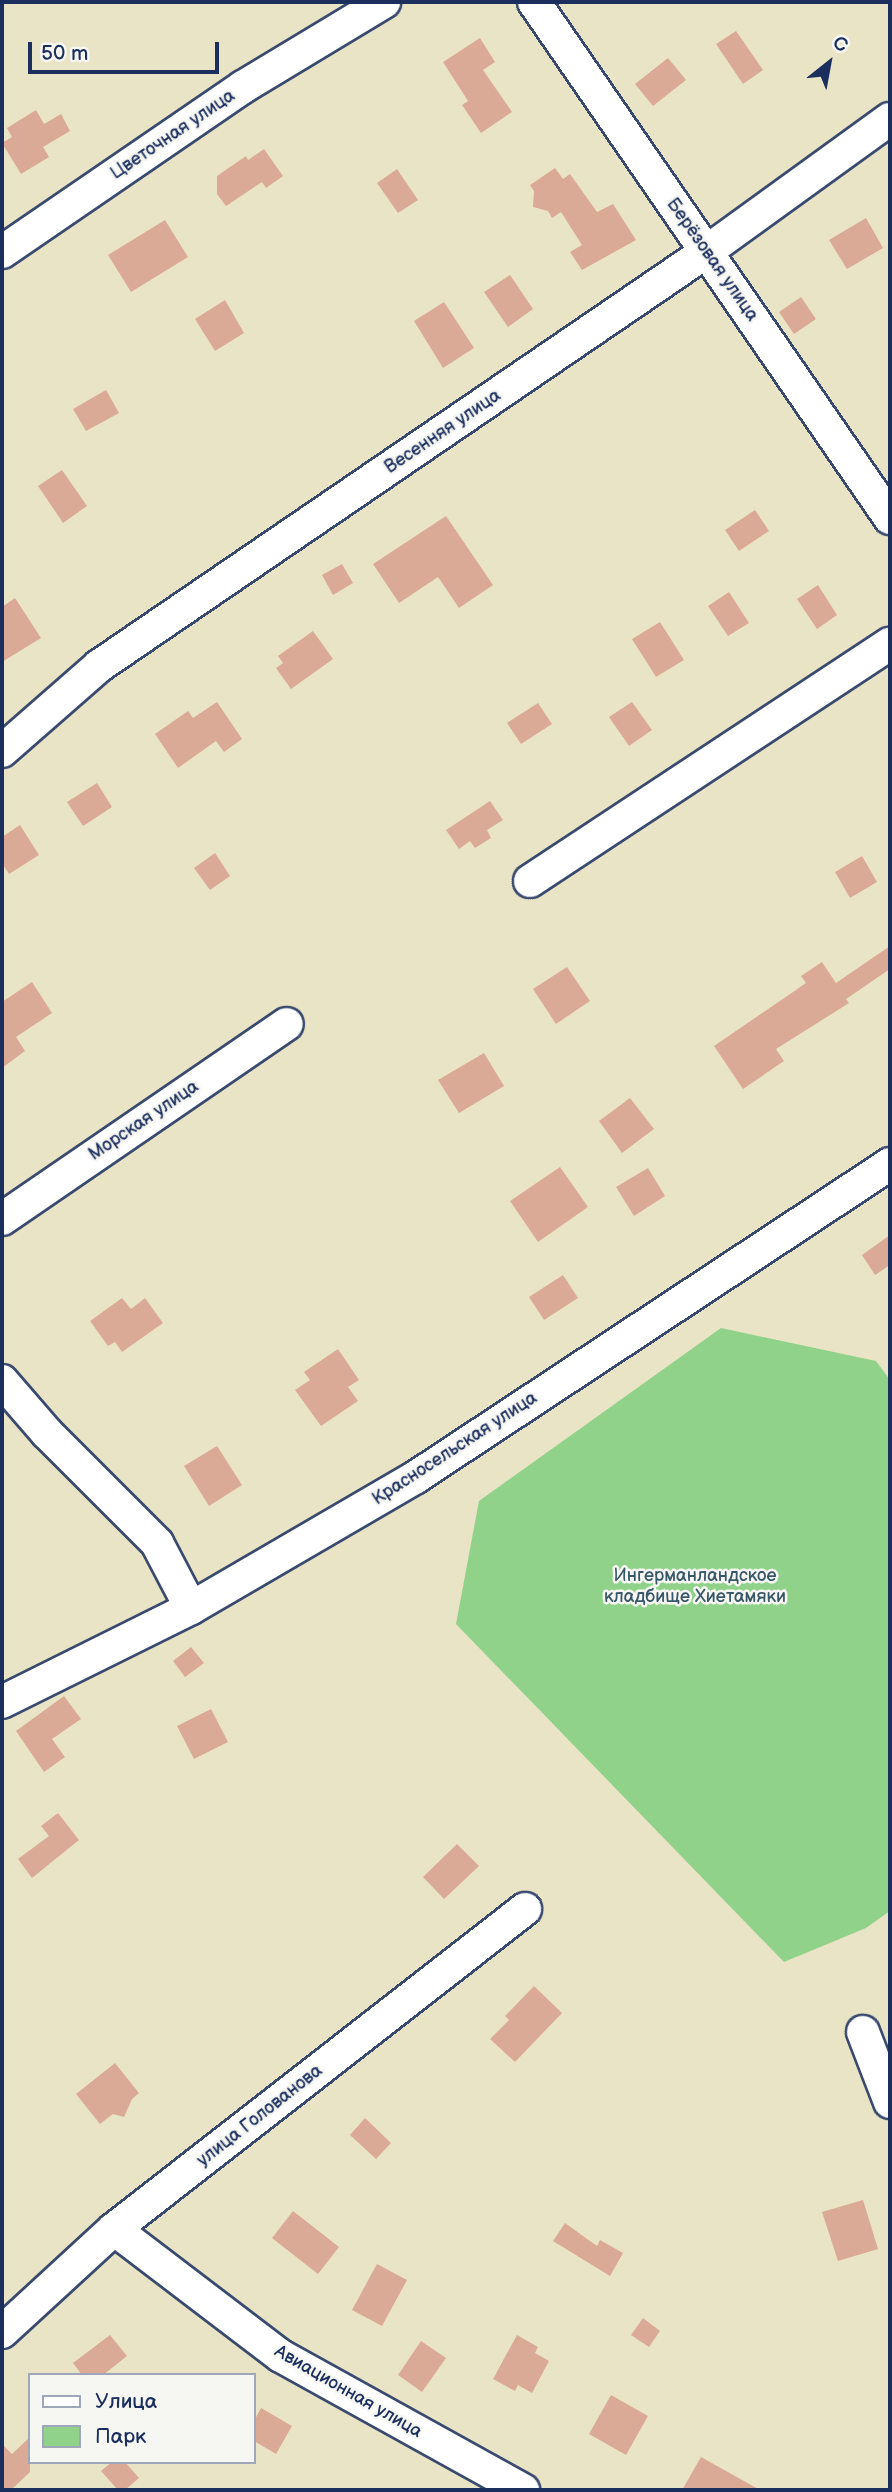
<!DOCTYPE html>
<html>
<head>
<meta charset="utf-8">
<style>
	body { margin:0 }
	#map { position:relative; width:892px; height:2492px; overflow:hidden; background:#eae4c6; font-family:"Balsamiq Sans",sans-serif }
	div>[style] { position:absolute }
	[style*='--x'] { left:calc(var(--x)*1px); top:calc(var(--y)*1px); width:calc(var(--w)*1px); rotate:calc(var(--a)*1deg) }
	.green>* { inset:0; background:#90d289 }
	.building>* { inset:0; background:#daaa96 }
	.roads { filter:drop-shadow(2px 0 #3a4a6e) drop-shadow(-2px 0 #3a4a6e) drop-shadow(0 2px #3a4a6e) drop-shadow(0 -2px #3a4a6e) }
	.minor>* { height:32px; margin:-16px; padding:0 16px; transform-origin:16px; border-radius:16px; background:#fff }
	span { translate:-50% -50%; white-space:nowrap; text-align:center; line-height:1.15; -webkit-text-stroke:5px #f6f6f2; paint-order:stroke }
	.street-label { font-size:18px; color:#1b2f5e }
	.park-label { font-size:18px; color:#385869 }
	.frame { position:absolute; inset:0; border:4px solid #1b2f5e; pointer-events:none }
	.legend { position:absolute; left:28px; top:2373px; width:228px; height:91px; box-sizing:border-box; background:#f6f6f2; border:2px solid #9ea6b7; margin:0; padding:9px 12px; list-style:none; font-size:21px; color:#1b2f5e }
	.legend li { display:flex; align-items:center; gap:14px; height:35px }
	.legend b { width:35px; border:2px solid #9ea6b7 }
	.north { position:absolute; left:794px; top:28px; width:70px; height:70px; -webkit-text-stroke:5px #f6f6f2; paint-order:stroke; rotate:31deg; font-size:19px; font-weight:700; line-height:28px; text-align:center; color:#1b2f5e }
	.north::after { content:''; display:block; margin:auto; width:24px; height:32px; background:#1b2f5e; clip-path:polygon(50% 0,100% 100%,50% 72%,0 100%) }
	.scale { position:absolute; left:28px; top:42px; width:191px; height:32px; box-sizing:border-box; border:4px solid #1b2f5e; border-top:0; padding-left:9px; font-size:21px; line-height:24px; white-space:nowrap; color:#1b2f5e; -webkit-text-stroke:5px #f6f6f2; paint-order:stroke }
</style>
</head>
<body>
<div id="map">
	<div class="green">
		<i style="clip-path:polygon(721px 1328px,876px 1361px,890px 1380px,890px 1911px,866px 1928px,784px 1962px,456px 1624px,479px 1501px)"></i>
	</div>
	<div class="building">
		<i style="clip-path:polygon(736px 31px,763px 70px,743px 84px,716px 44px)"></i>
		<i style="clip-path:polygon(480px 38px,495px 62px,483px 70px,512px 112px,481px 133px,462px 105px,468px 101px,443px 62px)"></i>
		<i style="clip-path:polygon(668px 58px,686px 80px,653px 106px,635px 84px)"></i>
		<i style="clip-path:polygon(36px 110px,44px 124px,61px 114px,70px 131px,43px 147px,49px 157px,21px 174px,2px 143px,12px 137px,7px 128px)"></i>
		<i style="clip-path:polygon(264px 149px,283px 176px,266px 188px,262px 182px,226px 206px,217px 194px,217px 176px,246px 156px,248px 160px)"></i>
		<i style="clip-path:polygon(555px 168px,563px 179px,570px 174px,597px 212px,613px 204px,636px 240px,582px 270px,570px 252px,582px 245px,561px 212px,552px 218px,548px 211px,533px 207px,534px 191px,530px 185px)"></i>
		<i style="clip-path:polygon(397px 169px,418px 200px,398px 213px,377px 183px)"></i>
		<i style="clip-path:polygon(866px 218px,883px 248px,847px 269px,829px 240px)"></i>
		<i style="clip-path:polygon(165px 220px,188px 257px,131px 292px,108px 255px)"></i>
		<i style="clip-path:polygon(510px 275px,533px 309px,508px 327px,484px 292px)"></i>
		<i style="clip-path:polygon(801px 297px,816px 319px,794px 334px,779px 312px)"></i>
		<i style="clip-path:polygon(225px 300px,244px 333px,215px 351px,195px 319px)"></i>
		<i style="clip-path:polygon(444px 302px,474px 348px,443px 368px,414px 321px)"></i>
		<i style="clip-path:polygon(106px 390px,119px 413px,86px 431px,73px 409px)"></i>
		<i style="clip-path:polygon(62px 470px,87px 506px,63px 523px,38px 486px)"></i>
		<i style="clip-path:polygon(755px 510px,769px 531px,739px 551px,725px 530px)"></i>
		<i style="clip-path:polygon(446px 516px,493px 585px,459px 608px,438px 577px,399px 603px,373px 564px)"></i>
		<i style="clip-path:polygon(342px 564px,353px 583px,333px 595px,322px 575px)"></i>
		<i style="clip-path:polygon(818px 585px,837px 615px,817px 629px,797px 599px)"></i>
		<i style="clip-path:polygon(729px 592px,749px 623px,728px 636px,708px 606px)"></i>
		<i style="clip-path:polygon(15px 598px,41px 638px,2px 662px,2px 607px)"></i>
		<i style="clip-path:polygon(660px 622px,684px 660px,656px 677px,632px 639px)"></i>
		<i style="clip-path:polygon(313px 631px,333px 659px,291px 689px,276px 668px,283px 663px,278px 656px)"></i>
		<i style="clip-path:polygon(217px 702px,242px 739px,224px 752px,216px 741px,178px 768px,155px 734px,188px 711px,193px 718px)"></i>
		<i style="clip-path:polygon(632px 702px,652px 730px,629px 746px,609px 717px)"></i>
		<i style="clip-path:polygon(538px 703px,552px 724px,521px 744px,507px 723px)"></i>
		<i style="clip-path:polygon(97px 783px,112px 807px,83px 826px,67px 802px)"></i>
		<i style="clip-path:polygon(490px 801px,503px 820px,487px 830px,491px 838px,475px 848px,470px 841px,459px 849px,446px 830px)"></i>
		<i style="clip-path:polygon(20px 825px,39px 855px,9px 874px,2px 863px,2px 837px)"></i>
		<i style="clip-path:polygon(215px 853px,230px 876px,210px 890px,194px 868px)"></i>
		<i style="clip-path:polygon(862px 856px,877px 882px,850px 898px,835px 872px)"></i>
		<i style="clip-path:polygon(890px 946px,890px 969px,846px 999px,849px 1003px,776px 1049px,784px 1061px,743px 1089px,714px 1046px,806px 983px,801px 976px,822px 962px,836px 983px)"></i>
		<i style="clip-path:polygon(567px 967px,590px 1001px,556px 1024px,533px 989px)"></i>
		<i style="clip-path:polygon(32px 982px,52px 1013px,16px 1037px,25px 1051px,2px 1068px,2px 1002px)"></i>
		<i style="clip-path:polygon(484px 1053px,504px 1086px,459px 1113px,438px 1080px)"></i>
		<i style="clip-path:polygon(630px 1098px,654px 1129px,622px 1153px,599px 1121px)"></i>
		<i style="clip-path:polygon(560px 1167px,588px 1207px,538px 1242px,510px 1201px)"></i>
		<i style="clip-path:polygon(648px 1168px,665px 1196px,634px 1216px,616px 1187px)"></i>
		<i style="clip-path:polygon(890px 1235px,890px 1265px,875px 1275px,862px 1255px)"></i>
		<i style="clip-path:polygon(563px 1275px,578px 1298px,544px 1320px,529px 1297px)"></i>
		<i style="clip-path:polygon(122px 1298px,131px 1309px,145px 1298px,163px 1323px,122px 1352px,115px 1342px,108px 1346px,90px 1321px)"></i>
		<i style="clip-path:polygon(338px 1349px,359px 1380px,348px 1387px,358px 1401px,321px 1426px,295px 1390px,310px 1380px,304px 1372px)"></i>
		<i style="clip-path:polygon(217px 1446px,242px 1485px,209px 1506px,184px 1466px)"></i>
		<i style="clip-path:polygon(191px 1647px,204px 1663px,185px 1677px,173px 1661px)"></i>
		<i style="clip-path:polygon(64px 1696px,81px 1719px,52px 1739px,65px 1757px,44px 1772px,16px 1731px)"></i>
		<i style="clip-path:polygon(211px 1709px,228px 1742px,194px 1759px,177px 1726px)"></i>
		<i style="clip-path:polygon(58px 1813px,79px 1840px,32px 1878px,18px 1859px,49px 1836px,41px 1826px)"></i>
		<i style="clip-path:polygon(457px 1844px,479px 1866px,444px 1899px,423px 1877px)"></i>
		<i style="clip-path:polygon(534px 1986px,562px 2013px,515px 2062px,490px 2039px,509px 2020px,505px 2016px)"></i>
		<i style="clip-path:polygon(115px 2063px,139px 2093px,132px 2099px,124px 2117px,113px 2114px,100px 2124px,76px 2094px)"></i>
		<i style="clip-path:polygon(365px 2118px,391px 2143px,376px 2159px,350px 2135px)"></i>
		<i style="clip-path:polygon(863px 2200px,878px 2249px,838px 2261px,822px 2212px)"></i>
		<i style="clip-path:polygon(293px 2211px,339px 2247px,318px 2274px,272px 2238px)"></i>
		<i style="clip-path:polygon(565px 2223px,597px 2246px,600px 2240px,623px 2253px,610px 2276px,553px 2241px)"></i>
		<i style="clip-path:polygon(377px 2264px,407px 2280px,382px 2326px,352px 2310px)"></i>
		<i style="clip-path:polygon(643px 2318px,660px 2331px,649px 2347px,631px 2335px)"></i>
		<i style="clip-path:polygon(110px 2335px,127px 2356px,103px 2375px,82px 2375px,73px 2363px)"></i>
		<i style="clip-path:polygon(517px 2335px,538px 2347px,535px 2353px,549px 2361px,532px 2393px,518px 2385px,515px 2391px,493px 2379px)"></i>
		<i style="clip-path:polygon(421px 2341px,446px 2358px,422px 2392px,398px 2375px)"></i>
		<i style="clip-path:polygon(611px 2395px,648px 2416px,626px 2455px,589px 2434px)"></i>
		<i style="clip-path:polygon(261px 2408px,292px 2426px,276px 2454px,254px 2441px,254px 2421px)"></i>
		<i style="clip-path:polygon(30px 2437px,30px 2472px,11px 2490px,2px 2490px,2px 2444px,12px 2454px)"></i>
		<i style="clip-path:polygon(701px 2457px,760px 2490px,682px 2490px)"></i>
		<i style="clip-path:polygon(112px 2462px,125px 2462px,139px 2478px,125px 2490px,118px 2490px,101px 2471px)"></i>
	</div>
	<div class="roads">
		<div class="minor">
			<i style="--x:534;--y:2;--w:627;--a:55.4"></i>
			<i style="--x:2;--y:252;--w:292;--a:-34.4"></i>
			<i style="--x:243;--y:87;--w:165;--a:-31.1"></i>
			<i style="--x:2;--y:751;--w:129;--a:-41.2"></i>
			<i style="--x:99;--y:666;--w:735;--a:-34.3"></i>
			<i style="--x:706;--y:252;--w:227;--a:-35.9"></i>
			<i style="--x:530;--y:881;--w:431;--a:-33.4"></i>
			<i style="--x:2;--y:1219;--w:345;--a:-34.4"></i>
			<i style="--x:2;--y:1381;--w:69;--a:49.1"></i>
			<i style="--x:47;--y:1433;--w:156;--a:45"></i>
			<i style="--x:157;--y:1543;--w:73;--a:62.4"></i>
			<i style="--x:2;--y:1702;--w:211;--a:-26.4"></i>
			<i style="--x:191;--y:1608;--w:260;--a:-30.2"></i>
			<i style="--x:416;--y:1477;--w:568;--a:-33.44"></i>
			<i style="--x:863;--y:2032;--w:75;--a:68.9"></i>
			<i style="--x:114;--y:2229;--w:210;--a:37.3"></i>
			<i style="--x:281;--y:2356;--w:277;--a:29"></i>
			<i style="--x:2;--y:2332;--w:152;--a:-42.6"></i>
			<i style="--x:114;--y:2229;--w:521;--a:-37.9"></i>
		</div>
	</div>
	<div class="street-label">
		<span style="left:173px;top:135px;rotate:-34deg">Цветочная улица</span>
		<span style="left:712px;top:260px;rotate:55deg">Берёзовая улица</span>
		<span style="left:443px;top:432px;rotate:-34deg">Весенняя улица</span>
		<span style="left:144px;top:1121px;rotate:-34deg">Морская улица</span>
		<span style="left:455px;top:1449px;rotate:-33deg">Красносельская улица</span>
		<span style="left:260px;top:2116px;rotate:-38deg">улица Голованова</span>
		<span style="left:348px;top:2392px;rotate:30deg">Авиационная улица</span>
	</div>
	<div class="park-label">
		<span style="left:695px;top:1587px">Ингерманландское<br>кладбище Хиетамяки</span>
	</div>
	<div class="frame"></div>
	<ul class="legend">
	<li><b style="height:9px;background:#fff"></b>Улица</li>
	<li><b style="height:19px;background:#90d289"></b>Парк</li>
	</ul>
	<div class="north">С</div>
	<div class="scale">50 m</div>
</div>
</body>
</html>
